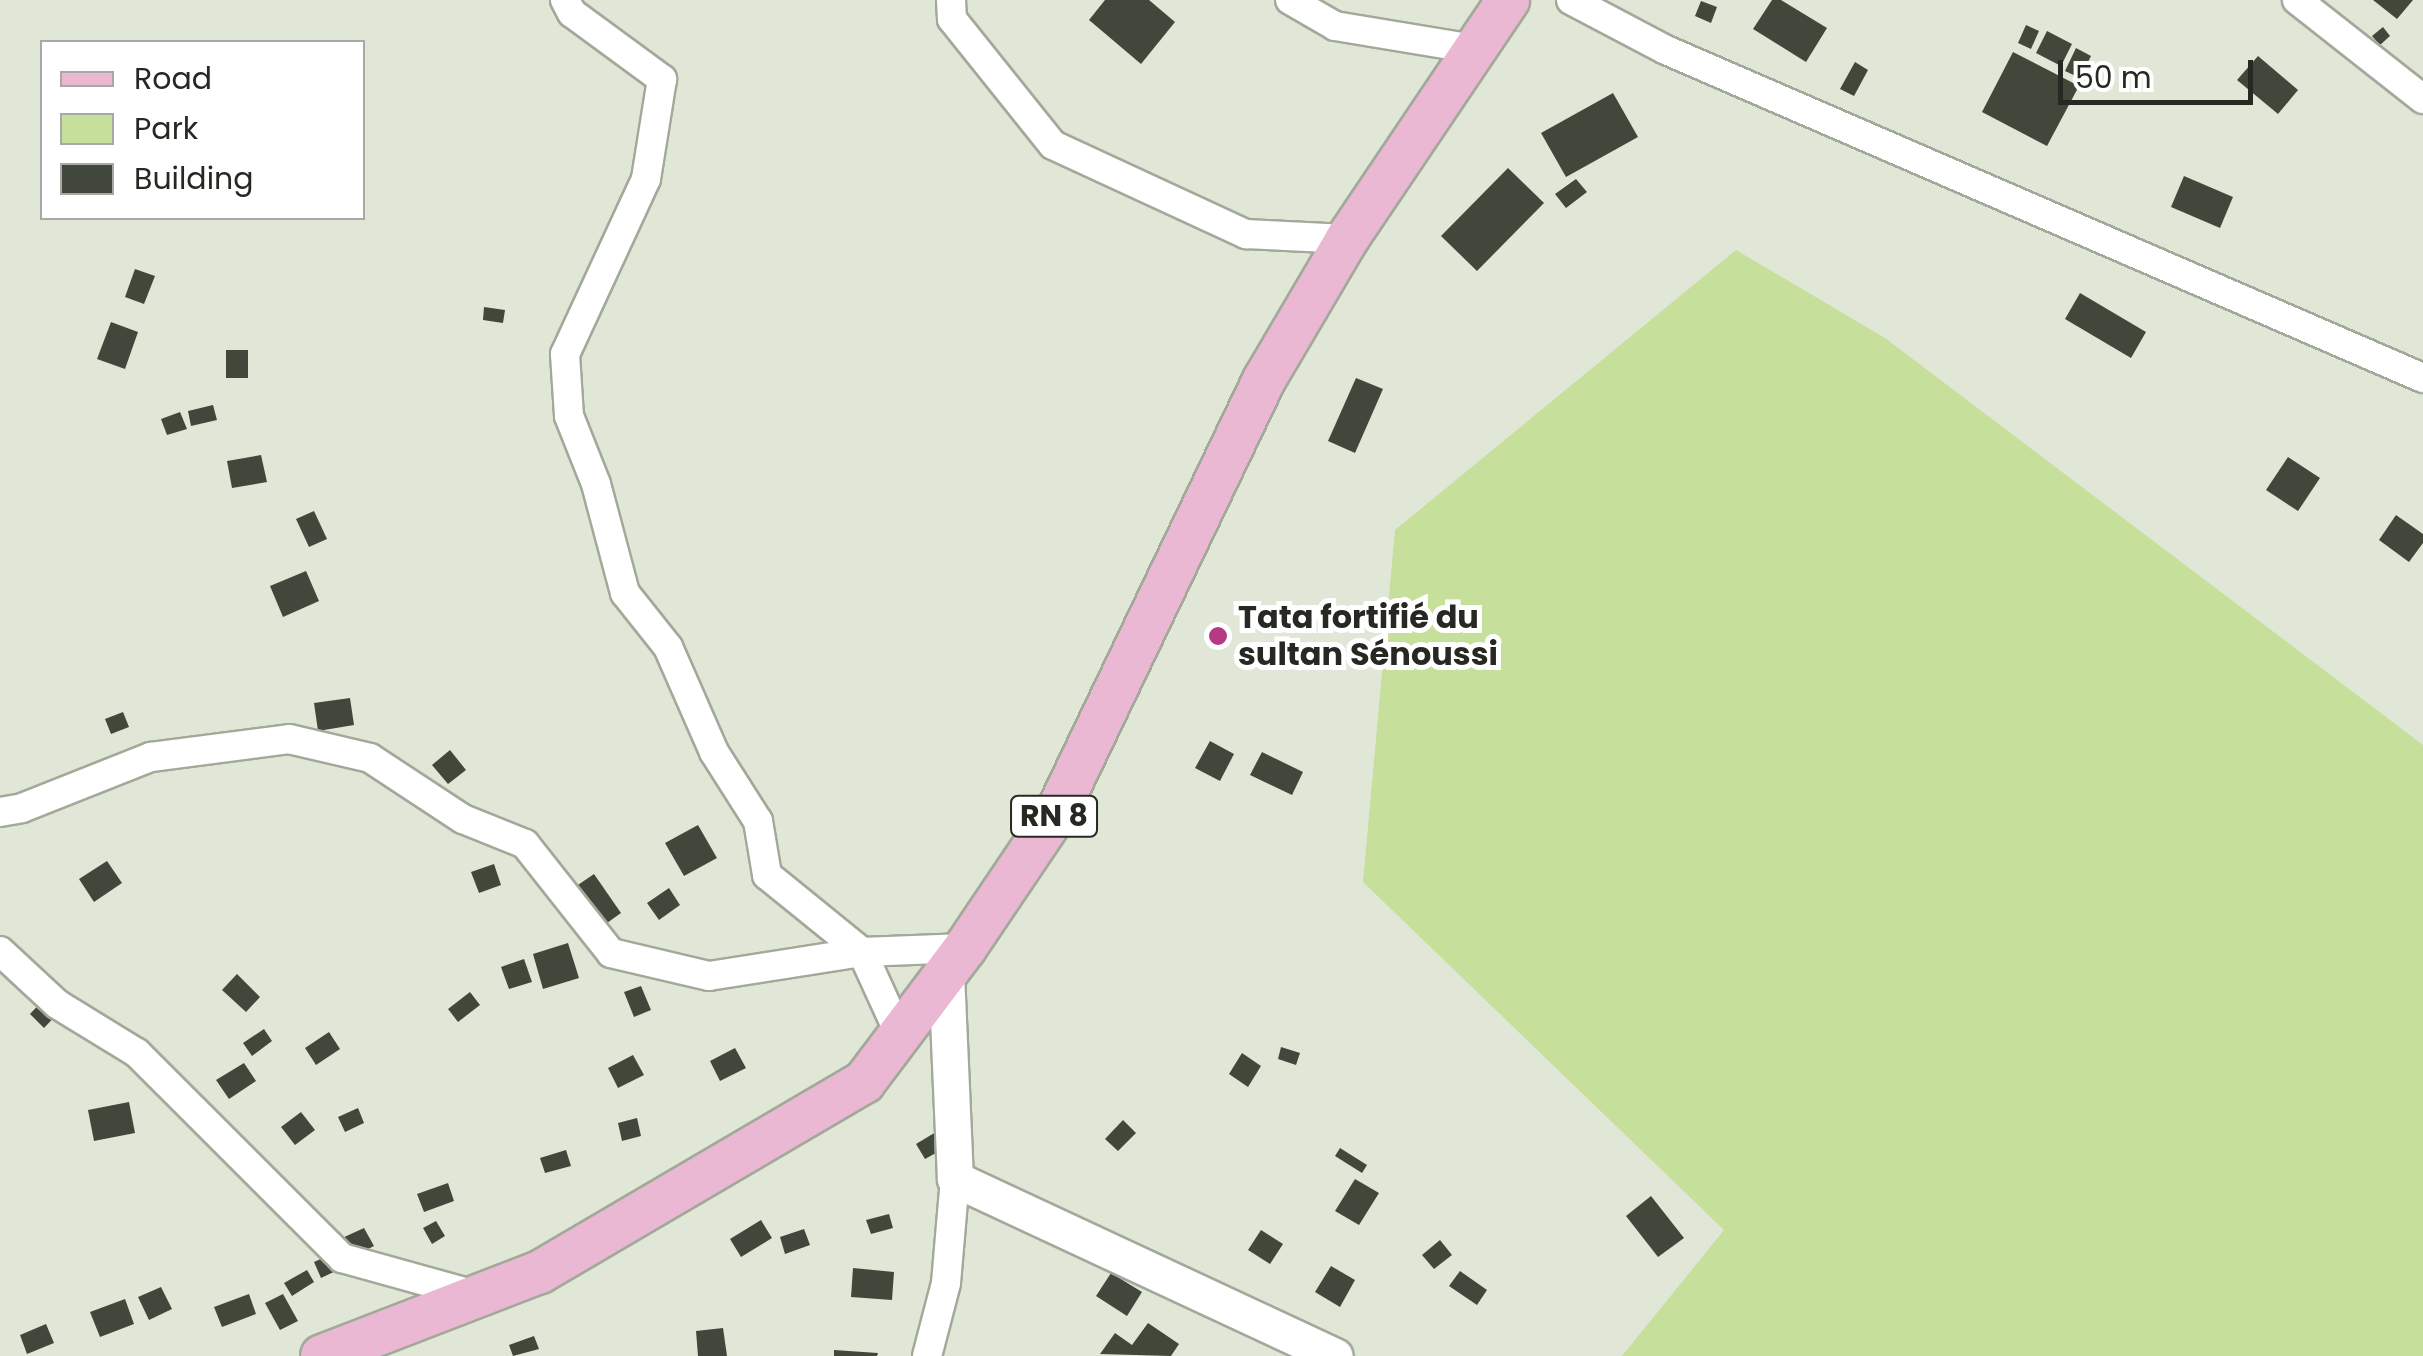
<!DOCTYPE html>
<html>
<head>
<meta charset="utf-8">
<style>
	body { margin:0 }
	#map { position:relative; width:2423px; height:1356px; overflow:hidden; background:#e1e7d7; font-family:Poppins,sans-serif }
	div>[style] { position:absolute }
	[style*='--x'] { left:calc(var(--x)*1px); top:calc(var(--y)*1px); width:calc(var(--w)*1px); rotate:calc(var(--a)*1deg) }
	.green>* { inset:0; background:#c6df9a }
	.building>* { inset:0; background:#42473b }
	.roads { filter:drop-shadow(2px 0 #a3a99a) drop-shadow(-2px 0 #a3a99a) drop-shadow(0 2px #a3a99a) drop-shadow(0 -2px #a3a99a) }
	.minor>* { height:28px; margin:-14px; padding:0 14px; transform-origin:14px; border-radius:14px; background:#fff }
	.tertiary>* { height:35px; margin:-17.5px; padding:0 17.5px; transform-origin:17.5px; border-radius:17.5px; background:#fff }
	.primary>* { height:42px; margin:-21px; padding:0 21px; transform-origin:21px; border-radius:21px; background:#ebb8d3 }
	.dots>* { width:28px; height:28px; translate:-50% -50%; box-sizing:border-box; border:5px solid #fff; border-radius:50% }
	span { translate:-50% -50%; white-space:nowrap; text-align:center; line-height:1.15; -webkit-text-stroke:10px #fff; paint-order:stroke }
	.shield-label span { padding:2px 8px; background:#fff; border:2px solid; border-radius:8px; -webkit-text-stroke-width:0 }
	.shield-label { font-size:30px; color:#262822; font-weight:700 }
	.poi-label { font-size:32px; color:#262822; font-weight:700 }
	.left { translate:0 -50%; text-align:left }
	.legend { position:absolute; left:40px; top:40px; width:325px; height:180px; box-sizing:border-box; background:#fff; border:2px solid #a8a9a7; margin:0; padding:12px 18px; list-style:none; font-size:30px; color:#262822 }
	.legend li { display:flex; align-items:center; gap:20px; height:50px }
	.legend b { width:50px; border:2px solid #a8a9a7 }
	.scale { position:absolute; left:2058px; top:60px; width:195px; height:45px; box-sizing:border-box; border:5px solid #262822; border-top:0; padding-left:12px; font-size:30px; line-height:35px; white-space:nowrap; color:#262822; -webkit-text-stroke:8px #fff; paint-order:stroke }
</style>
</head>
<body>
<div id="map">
	<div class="green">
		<i style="clip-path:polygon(1736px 250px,1885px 338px,2423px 745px,2423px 1356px,1622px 1356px,1724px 1230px,1363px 882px,1395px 530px)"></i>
	</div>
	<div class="building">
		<i style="clip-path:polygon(1105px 0,1149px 0,1175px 22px,1141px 64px,1089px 20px)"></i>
		<i style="clip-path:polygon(1772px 0,1781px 0,1827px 28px,1806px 62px,1753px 29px)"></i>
		<i style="clip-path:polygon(2373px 0,2413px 0,2397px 19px)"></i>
		<i style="clip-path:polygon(1701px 1px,1717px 7px,1711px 23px,1695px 16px)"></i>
		<i style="clip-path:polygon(2026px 25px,2039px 31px,2031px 49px,2018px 43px)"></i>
		<i style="clip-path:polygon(2383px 27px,2390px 36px,2380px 45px,2372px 36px)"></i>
		<i style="clip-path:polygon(2047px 31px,2072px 44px,2061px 66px,2036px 53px)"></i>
		<i style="clip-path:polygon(2076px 48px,2091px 56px,2080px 78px,2065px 71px)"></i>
		<i style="clip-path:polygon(2013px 52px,2079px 86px,2047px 146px,1982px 112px)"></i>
		<i style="clip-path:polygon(2258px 56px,2298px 90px,2278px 114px,2237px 80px)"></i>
		<i style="clip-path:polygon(1855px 62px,1868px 70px,1854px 96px,1840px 89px)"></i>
		<i style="clip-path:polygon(1613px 93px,1638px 137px,1566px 177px,1541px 133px)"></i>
		<i style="clip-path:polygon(1508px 168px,1544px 203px,1477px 271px,1441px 236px)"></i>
		<i style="clip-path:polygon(2184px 176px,2233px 197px,2220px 228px,2171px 207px)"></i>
		<i style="clip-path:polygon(1576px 179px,1587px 192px,1566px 208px,1555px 194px)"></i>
		<i style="clip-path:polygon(135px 269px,155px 276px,144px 304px,125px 297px)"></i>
		<i style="clip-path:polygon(2080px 293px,2146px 332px,2131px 358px,2065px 319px)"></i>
		<i style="clip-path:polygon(484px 307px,505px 310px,503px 323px,483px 320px)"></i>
		<i style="clip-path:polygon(111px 322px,138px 332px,125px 369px,97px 359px)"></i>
		<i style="clip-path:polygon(226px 350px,248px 350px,248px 378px,226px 378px)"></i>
		<i style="clip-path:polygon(1356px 378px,1383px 389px,1355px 453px,1328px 441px)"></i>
		<i style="clip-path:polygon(213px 405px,217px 420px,191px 426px,188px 411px)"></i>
		<i style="clip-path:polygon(180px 412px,187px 429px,167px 435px,161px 419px)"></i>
		<i style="clip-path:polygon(261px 455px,267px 482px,232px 488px,227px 461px)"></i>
		<i style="clip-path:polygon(2288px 457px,2320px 478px,2298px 511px,2266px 490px)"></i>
		<i style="clip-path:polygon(314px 511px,327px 539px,309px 547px,296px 519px)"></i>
		<i style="clip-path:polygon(2396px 515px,2423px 534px,2423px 543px,2409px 562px,2379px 540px)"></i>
		<i style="clip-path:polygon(306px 571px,319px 601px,283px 617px,270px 586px)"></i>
		<i style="clip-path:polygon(350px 698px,354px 725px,318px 731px,314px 703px)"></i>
		<i style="clip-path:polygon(123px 712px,129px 727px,111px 734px,105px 719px)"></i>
		<i style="clip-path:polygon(1210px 741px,1234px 754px,1220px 781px,1195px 768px)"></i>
		<i style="clip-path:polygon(450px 750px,466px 770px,448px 784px,432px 765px)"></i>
		<i style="clip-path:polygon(1262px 752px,1303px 772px,1292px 795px,1250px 775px)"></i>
		<i style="clip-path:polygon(698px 825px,717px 858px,684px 876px,665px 843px)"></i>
		<i style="clip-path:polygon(107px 861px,122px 883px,94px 902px,79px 879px)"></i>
		<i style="clip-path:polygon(494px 864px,501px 885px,479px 893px,471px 872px)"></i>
		<i style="clip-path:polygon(594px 874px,621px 913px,600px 928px,572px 889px)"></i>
		<i style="clip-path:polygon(669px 888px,680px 905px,659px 920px,647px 903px)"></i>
		<i style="clip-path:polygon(568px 943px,579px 978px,543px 989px,533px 954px)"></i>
		<i style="clip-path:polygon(524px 959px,532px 982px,509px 989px,501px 967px)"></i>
		<i style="clip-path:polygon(237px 974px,260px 997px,246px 1012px,222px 990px)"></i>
		<i style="clip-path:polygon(641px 986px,651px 1010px,634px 1017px,624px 992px)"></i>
		<i style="clip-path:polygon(470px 992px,480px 1005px,458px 1022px,448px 1009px)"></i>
		<i style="clip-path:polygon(47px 996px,61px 1010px,44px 1028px,30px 1014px)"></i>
		<i style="clip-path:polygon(264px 1029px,272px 1041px,252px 1056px,243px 1043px)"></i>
		<i style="clip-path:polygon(329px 1032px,340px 1049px,316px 1065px,305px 1048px)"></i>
		<i style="clip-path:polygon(1281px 1047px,1300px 1053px,1296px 1065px,1278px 1059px)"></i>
		<i style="clip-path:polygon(735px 1048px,746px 1068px,720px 1081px,710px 1061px)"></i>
		<i style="clip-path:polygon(1242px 1053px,1261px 1066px,1248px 1087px,1229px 1074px)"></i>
		<i style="clip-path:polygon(633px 1055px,644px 1075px,618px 1088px,608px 1068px)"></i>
		<i style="clip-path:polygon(244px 1063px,256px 1081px,229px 1099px,216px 1080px)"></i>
		<i style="clip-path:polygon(129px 1102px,135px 1133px,94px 1141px,88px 1110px)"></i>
		<i style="clip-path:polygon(358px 1108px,364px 1123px,345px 1132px,338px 1117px)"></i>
		<i style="clip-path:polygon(301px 1112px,315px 1130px,295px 1145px,281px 1127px)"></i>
		<i style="clip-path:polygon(637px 1118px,641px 1136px,622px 1141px,618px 1123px)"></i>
		<i style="clip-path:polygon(1123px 1120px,1136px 1133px,1118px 1151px,1105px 1139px)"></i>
		<i style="clip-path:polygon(936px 1132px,945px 1148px,925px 1159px,916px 1144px)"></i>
		<i style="clip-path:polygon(1340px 1148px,1367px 1165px,1362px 1173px,1335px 1156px)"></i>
		<i style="clip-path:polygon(566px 1150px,571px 1166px,545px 1173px,540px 1158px)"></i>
		<i style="clip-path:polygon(1355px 1179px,1379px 1193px,1359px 1225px,1335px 1211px)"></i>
		<i style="clip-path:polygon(448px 1183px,454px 1201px,424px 1212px,417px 1194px)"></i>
		<i style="clip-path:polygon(1651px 1196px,1684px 1238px,1658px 1257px,1626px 1216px)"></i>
		<i style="clip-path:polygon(889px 1214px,893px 1228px,871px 1234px,866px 1220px)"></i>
		<i style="clip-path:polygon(761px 1220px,772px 1238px,741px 1257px,730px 1239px)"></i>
		<i style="clip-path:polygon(436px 1221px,445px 1236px,432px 1244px,423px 1228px)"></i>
		<i style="clip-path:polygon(364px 1228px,374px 1246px,350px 1258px,340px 1239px)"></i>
		<i style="clip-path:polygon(804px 1229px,810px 1245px,785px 1254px,780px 1237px)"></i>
		<i style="clip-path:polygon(1261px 1230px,1283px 1244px,1270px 1264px,1248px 1250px)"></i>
		<i style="clip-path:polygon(1440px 1240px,1452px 1255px,1434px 1269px,1422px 1255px)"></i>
		<i style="clip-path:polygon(334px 1253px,340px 1269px,321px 1278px,314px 1262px)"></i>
		<i style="clip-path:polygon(1331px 1266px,1355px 1280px,1340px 1307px,1315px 1292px)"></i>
		<i style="clip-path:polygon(853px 1268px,894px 1272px,892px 1300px,851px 1297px)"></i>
		<i style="clip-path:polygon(307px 1270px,314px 1282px,292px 1296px,284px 1283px)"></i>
		<i style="clip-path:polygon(1460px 1271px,1487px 1290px,1477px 1305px,1449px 1286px)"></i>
		<i style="clip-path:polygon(1111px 1273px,1142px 1292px,1127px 1316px,1096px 1296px)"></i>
		<i style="clip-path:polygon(161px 1287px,172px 1309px,149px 1320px,138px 1297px)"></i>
		<i style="clip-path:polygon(249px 1294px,256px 1314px,222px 1327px,214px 1307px)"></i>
		<i style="clip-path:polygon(283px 1294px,298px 1321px,280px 1330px,265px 1303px)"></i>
		<i style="clip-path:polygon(125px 1299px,134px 1324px,100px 1337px,90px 1312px)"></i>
		<i style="clip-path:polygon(1148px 1323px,1179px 1344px,1171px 1356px,1100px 1354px,1115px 1333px,1132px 1345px)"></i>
		<i style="clip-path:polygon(46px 1324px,54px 1343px,27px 1354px,20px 1335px)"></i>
		<i style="clip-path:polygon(723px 1328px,727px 1356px,698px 1356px,696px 1331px)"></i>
		<i style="clip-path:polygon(534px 1336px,539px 1349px,513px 1356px,509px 1345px)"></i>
		<i style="clip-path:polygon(834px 1350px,878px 1353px,877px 1356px,834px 1356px)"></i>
	</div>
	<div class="roads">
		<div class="minor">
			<i style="--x:565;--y:0;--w:15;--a:62"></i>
			<i style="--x:572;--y:13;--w:112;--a:36.3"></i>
			<i style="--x:662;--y:79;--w:101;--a:99.1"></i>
			<i style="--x:646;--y:179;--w:193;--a:114.8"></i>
			<i style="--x:565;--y:354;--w:62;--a:86.3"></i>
			<i style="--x:569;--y:416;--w:73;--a:68.3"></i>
			<i style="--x:596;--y:484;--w:113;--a:75.1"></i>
			<i style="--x:625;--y:593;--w:69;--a:51.5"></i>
			<i style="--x:668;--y:647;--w:115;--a:66.3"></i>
			<i style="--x:714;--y:752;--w:82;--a:57.5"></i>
			<i style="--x:758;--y:821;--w:55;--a:80.5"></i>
			<i style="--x:767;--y:875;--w:122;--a:39"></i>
			<i style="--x:862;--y:952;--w:103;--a:-2.2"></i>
			<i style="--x:951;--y:0;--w:19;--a:87"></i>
			<i style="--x:952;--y:19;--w:161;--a:51.3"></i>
			<i style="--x:1053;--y:145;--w:213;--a:24.8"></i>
			<i style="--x:1246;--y:234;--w:101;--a:2.8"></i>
			<i style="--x:1290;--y:0;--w:52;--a:30"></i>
			<i style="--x:1335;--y:26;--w:141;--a:9.4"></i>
			<i style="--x:1571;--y:0;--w:107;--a:27.8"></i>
			<i style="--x:1666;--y:50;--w:825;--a:23.43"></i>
			<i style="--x:2297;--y:0;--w:160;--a:38.2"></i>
			<i style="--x:0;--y:812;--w:22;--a:-10"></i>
			<i style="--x:22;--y:808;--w:139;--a:-21.6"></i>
			<i style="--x:151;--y:757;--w:139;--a:-7.4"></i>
			<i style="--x:289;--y:739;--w:83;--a:13.2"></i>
			<i style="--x:370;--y:758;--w:111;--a:33.3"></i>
			<i style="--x:463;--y:819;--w:67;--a:22"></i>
			<i style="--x:525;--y:844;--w:139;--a:51.7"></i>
			<i style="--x:611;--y:953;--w:101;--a:13.2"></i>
			<i style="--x:709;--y:976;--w:155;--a:-8.9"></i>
			<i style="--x:862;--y:952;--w:91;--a:65.4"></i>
			<i style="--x:0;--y:951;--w:78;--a:42.9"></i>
			<i style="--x:57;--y:1004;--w:94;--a:31.5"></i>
			<i style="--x:137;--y:1053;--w:290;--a:45"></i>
			<i style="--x:342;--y:1258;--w:142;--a:15.5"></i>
			<i style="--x:927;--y:1356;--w:75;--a:-75.4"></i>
			<i style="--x:946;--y:1283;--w:104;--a:-85.1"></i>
		</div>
		<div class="tertiary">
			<i style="--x:946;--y:973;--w:206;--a:87.5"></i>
			<i style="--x:955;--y:1179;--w:419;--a:25"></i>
		</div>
		<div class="primary">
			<i style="--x:322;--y:1356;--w:234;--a:-21.1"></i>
			<i style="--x:540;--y:1272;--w:376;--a:-30.4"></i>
			<i style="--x:864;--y:1082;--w:168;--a:-53"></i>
			<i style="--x:965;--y:948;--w:166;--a:-56"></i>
			<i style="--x:1058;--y:810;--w:477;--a:-64.4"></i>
			<i style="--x:1264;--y:380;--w:164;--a:-59.5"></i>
			<i style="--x:1347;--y:239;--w:288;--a:-56"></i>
		</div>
	</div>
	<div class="dots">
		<i style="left:1218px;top:636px;background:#b73884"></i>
	</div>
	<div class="shield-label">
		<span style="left:1054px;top:816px">RN 8</span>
	</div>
	<div class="poi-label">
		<span class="left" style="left:1238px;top:636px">Tata fortifié du<br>sultan Sénoussi</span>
	</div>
	<ul class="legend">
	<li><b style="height:12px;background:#ebb8d3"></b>Road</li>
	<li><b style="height:28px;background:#c6df9a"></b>Park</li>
	<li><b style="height:28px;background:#42473b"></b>Building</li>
	</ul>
	<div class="scale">50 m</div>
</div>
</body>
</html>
